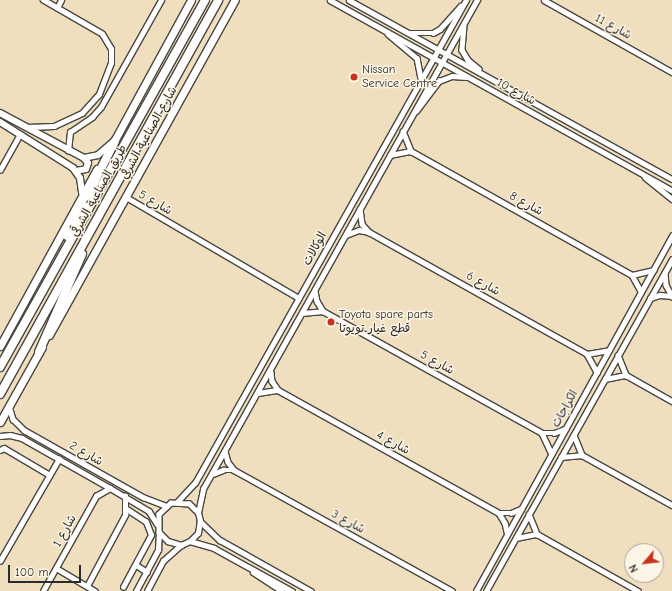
<!DOCTYPE html>
<html>
<head>
<meta charset="utf-8">
<style>
	body { margin:0 }
	#map { position:relative; width:672px; height:591px; overflow:hidden; background:#f0dfbe; font-family:"Comic Neue","Playpen Sans Arabic",sans-serif }
	div>[style] { position:absolute }
	[style*='--x'] { left:calc(var(--x)*1px); top:calc(var(--y)*1px); width:calc(var(--w)*1px); rotate:calc(var(--a)*1deg) }
	.roads { filter:drop-shadow(1px 0 #494641) drop-shadow(-1px 0 #494641) drop-shadow(0 1px #494641) drop-shadow(0 -1px #494641) }
	.street>* { height:4.5px; margin:-2.25px; padding:0 2.25px; transform-origin:2.25px; border-radius:2.25px; background:#fff }
	.secondary>* { height:6px; margin:-3px; padding:0 3px; transform-origin:3px; border-radius:3px; background:#fff }
	.primary>* { height:7px; margin:-3.5px; padding:0 3.5px; transform-origin:3.5px; border-radius:3.5px; background:#fff }
	.highway>* { height:8px; margin:-4px; padding:0 4px; transform-origin:4px; border-radius:4px; background:#fff }
	.dots>* { width:11px; height:11px; translate:-50% -50%; box-sizing:border-box; border:2px solid #fcf5e5; border-radius:50% }
	span { translate:-50% -50%; white-space:nowrap; text-align:center; line-height:1.15; -webkit-text-stroke:3px #fcf5e5; paint-order:stroke }
	.street-label { font-size:12px; color:#2b2b2b }
	.poi-label { font-size:12px; color:#2b2b2b }
	.left { translate:0 -50%; text-align:left }
	.north { position:absolute; left:624px; top:543px; width:40px; height:40px; box-sizing:border-box; background:#fcf5e5; border:1px solid #a8a49b; border-radius:50%; rotate:242deg; font-size:11px; font-weight:700; line-height:16px; text-align:center; color:#2b2b2b }
	.north::after { content:''; display:block; margin:auto; width:14px; height:18px; background:#c8321e; clip-path:polygon(50% 0,100% 100%,50% 72%,0 100%) }
	.scale { position:absolute; left:8px; top:565px; width:73px; height:18px; box-sizing:border-box; border:2px solid #2b2b2b; border-top:0; padding-left:5px; font-size:12px; line-height:14px; white-space:nowrap; color:#2b2b2b; -webkit-text-stroke:3px #fcf5e5; paint-order:stroke }
</style>
</head>
<body>
<div id="map">
	<div class="roads">
		<div class="street">
			<i style="--x:330;--y:0;--w:391;--a:29.1"></i>
			<i style="--x:349;--y:0;--w:369;--a:29"></i>
			<i style="--x:544;--y:0;--w:147;--a:29.4"></i>
			<i style="--x:57;--y:8;--w:9;--a:-63"></i>
			<i style="--x:464;--y:26;--w:24;--a:95"></i>
			<i style="--x:462;--y:50;--w:12;--a:59"></i>
			<i style="--x:468;--y:60;--w:14;--a:39"></i>
			<i style="--x:411;--y:33;--w:22;--a:0"></i>
			<i style="--x:433;--y:33;--w:8;--a:-30"></i>
			<i style="--x:440;--y:29;--w:31;--a:-48"></i>
			<i style="--x:388;--y:34;--w:38;--a:40"></i>
			<i style="--x:417;--y:58;--w:20;--a:79"></i>
			<i style="--x:416;--y:111;--w:38;--a:-53"></i>
			<i style="--x:439;--y:81;--w:14;--a:-21"></i>
			<i style="--x:452;--y:76;--w:14;--a:4"></i>
			<i style="--x:27;--y:127;--w:27;--a:-2"></i>
			<i style="--x:54;--y:126;--w:31;--a:-25"></i>
			<i style="--x:82;--y:113;--w:25;--a:-48"></i>
			<i style="--x:99;--y:94;--w:33;--a:-69"></i>
			<i style="--x:111;--y:63;--w:14;--a:-90"></i>
			<i style="--x:111;--y:49;--w:17;--a:-121"></i>
			<i style="--x:102;--y:34;--w:68;--a:-150"></i>
			<i style="--x:403;--y:131;--w:22;--a:68"></i>
			<i style="--x:68;--y:151;--w:19;--a:-84"></i>
			<i style="--x:70;--y:132;--w:27;--a:-34"></i>
			<i style="--x:92;--y:117;--w:13;--a:-48"></i>
			<i style="--x:101;--y:107;--w:123;--a:-60.7"></i>
			<i style="--x:390;--y:155;--w:21;--a:-11"></i>
			<i style="--x:411;--y:151;--w:253;--a:29.3"></i>
			<i style="--x:632;--y:275;--w:18;--a:61"></i>
			<i style="--x:0;--y:170;--w:41;--a:-60.9"></i>
			<i style="--x:645;--y:177;--w:35;--a:39"></i>
			<i style="--x:126;--y:197;--w:200;--a:30.3"></i>
			<i style="--x:360;--y:209;--w:15;--a:82"></i>
			<i style="--x:362;--y:224;--w:11;--a:49"></i>
			<i style="--x:369;--y:232;--w:250;--a:29.2"></i>
			<i style="--x:587;--y:354;--w:21;--a:61"></i>
			<i style="--x:346;--y:235;--w:14;--a:-21"></i>
			<i style="--x:359;--y:230;--w:10;--a:11"></i>
			<i style="--x:665;--y:273;--w:12;--a:85"></i>
			<i style="--x:666;--y:285;--w:13;--a:61"></i>
			<i style="--x:632;--y:275;--w:22;--a:-13"></i>
			<i style="--x:315;--y:291;--w:10;--a:79"></i>
			<i style="--x:317;--y:301;--w:12;--a:59"></i>
			<i style="--x:650;--y:298;--w:10;--a:-17"></i>
			<i style="--x:660;--y:295;--w:12;--a:5"></i>
			<i style="--x:302;--y:313;--w:21;--a:-5"></i>
			<i style="--x:323;--y:311;--w:251;--a:29.1"></i>
			<i style="--x:542;--y:433;--w:12;--a:0"></i>
			<i style="--x:554;--y:433;--w:12;--a:-20"></i>
			<i style="--x:587;--y:354;--w:22;--a:-10"></i>
			<i style="--x:618;--y:355;--w:22;--a:68"></i>
			<i style="--x:626;--y:375;--w:53;--a:29.5"></i>
			<i style="--x:271;--y:372;--w:9;--a:84"></i>
			<i style="--x:272;--y:381;--w:11;--a:56"></i>
			<i style="--x:278;--y:390;--w:253;--a:29.1"></i>
			<i style="--x:499;--y:513;--w:12;--a:59"></i>
			<i style="--x:505;--y:523;--w:9;--a:77"></i>
			<i style="--x:605;--y:379;--w:21;--a:-11"></i>
			<i style="--x:258;--y:393;--w:20;--a:-9"></i>
			<i style="--x:9;--y:406;--w:14;--a:73"></i>
			<i style="--x:13;--y:419;--w:16;--a:45"></i>
			<i style="--x:24;--y:430;--w:137;--a:29.4"></i>
			<i style="--x:143;--y:497;--w:25;--a:21"></i>
			<i style="--x:542;--y:433;--w:23;--a:65"></i>
			<i style="--x:574;--y:435;--w:22;--a:68"></i>
			<i style="--x:0;--y:436;--w:10;--a:-6"></i>
			<i style="--x:10;--y:435;--w:12;--a:14"></i>
			<i style="--x:22;--y:438;--w:101;--a:29.6"></i>
			<i style="--x:110;--y:488;--w:45;--a:30.5"></i>
			<i style="--x:149;--y:511;--w:15;--a:58"></i>
			<i style="--x:0;--y:450;--w:4;--a:-27"></i>
			<i style="--x:4;--y:448;--w:53;--a:30.4"></i>
			<i style="--x:225;--y:451;--w:11;--a:75"></i>
			<i style="--x:228;--y:462;--w:10;--a:53"></i>
			<i style="--x:234;--y:470;--w:249;--a:29"></i>
			<i style="--x:561;--y:457;--w:21;--a:-5"></i>
			<i style="--x:582;--y:455;--w:103;--a:29.1"></i>
			<i style="--x:213;--y:474;--w:11;--a:-22"></i>
			<i style="--x:223;--y:470;--w:11;--a:0"></i>
			<i style="--x:177;--y:502;--w:26;--a:-47"></i>
			<i style="--x:195;--y:483;--w:554;--a:-60.7"></i>
			<i style="--x:198;--y:513;--w:13;--a:-135"></i>
			<i style="--x:189;--y:504;--w:18;--a:-177"></i>
			<i style="--x:171;--y:503;--w:16;--a:137"></i>
			<i style="--x:159;--y:514;--w:18;--a:90"></i>
			<i style="--x:159;--y:532;--w:13;--a:45"></i>
			<i style="--x:168;--y:541;--w:14;--a:17"></i>
			<i style="--x:181;--y:545;--w:10;--a:-24"></i>
			<i style="--x:190;--y:541;--w:11;--a:-45"></i>
			<i style="--x:198;--y:533;--w:12;--a:-81"></i>
			<i style="--x:200;--y:521;--w:8;--a:-104"></i>
			<i style="--x:198;--y:513;--w:25;--a:-78"></i>
			<i style="--x:203;--y:489;--w:561;--a:-60.74"></i>
			<i style="--x:499;--y:513;--w:12;--a:0"></i>
			<i style="--x:511;--y:513;--w:11;--a:-22"></i>
			<i style="--x:529;--y:514;--w:22;--a:68"></i>
			<i style="--x:200;--y:521;--w:28;--a:44"></i>
			<i style="--x:220;--y:540;--w:104;--a:29.3"></i>
			<i style="--x:516;--y:538;--w:21;--a:-11"></i>
			<i style="--x:537;--y:534;--w:116;--a:29.4"></i>
			<i style="--x:190;--y:541;--w:25;--a:16"></i>
			<i style="--x:214;--y:548;--w:89;--a:28.9"></i>
			<i style="--x:0;--y:561;--w:118;--a:-60"></i>
			<i style="--x:136;--y:565;--w:13;--a:32"></i>
			<i style="--x:56;--y:568;--w:45;--a:30.5"></i>
			<i style="--x:253;--y:572;--w:35;--a:33"></i>
			<i style="--x:87;--y:586;--w:81;--a:-61.8"></i>
			<i style="--x:125;--y:515;--w:19;--a:-90"></i>
			<i style="--x:123;--y:587;--w:59;--a:-61.7"></i>
			<i style="--x:151;--y:535;--w:14;--a:-111"></i>
			<i style="--x:146;--y:522;--w:24;--a:-147"></i>
			<i style="--x:43;--y:591;--w:109;--a:-60.8"></i>
			<i style="--x:96;--y:496;--w:16;--a:-30"></i>
			<i style="--x:136;--y:591;--w:47;--a:-61.8"></i>
			<i style="--x:158;--y:550;--w:18;--a:-87"></i>
			<i style="--x:147;--y:591;--w:34;--a:-62"></i>
			<i style="--x:163;--y:561;--w:24;--a:-42"></i>
			<i style="--x:476;--y:591;--w:406;--a:-61.1"></i>
			<i style="--x:486;--y:591;--w:380;--a:-60.7"></i>
		</div>
		<div class="secondary">
			<i style="--x:0;--y:113;--w:95;--a:28.2"></i>
			<i style="--x:84;--y:158;--w:14;--a:-12"></i>
			<i style="--x:98;--y:155;--w:18;--a:-41"></i>
			<i style="--x:0;--y:122;--w:86;--a:32.2"></i>
			<i style="--x:73;--y:168;--w:12;--a:55"></i>
			<i style="--x:80;--y:178;--w:15;--a:82"></i>
			<i style="--x:76;--y:171;--w:10;--a:-11"></i>
			<i style="--x:86;--y:169;--w:6;--a:-72"></i>
			<i style="--x:88;--y:163;--w:6;--a:-129"></i>
		</div>
		<div class="primary">
			<i style="--x:112;--y:145;--w:165;--a:-61.4"></i>
			<i style="--x:49;--y:335;--w:383;--a:-61"></i>
			<i style="--x:0;--y:346;--w:202;--a:-61.3"></i>
			<i style="--x:0;--y:422;--w:86;--a:-60.8"></i>
		</div>
		<div class="highway">
			<i style="--x:67;--y:236;--w:106;--a:-63.2"></i>
			<i style="--x:39;--y:352;--w:107;--a:-66.3"></i>
			<i style="--x:0;--y:367;--w:420;--a:-60.8"></i>
			<i style="--x:0;--y:394;--w:450;--a:-61"></i>
		</div>
	</div>
	<div class="dots">
		<i style="left:354px;top:77px;background:#c8321e"></i>
		<i style="left:331px;top:322px;background:#c8321e"></i>
	</div>
	<div class="street-label">
		<span style="left:613px;top:27px;rotate:29deg">شارع 11</span>
		<span style="left:516px;top:92px;rotate:29deg">شارع 10</span>
		<span style="left:149px;top:133px;rotate:-61deg">شارع الصناعية الشرقي</span>
		<span style="left:99px;top:191px;rotate:-61deg">طريق الصناعية الشرقي</span>
		<span style="left:155px;top:203px;rotate:30deg">شارع 5</span>
		<span style="left:526px;top:204px;rotate:29deg">شارع 8</span>
		<span style="left:315px;top:249px;rotate:-61deg">الوكالات</span>
		<span style="left:483px;top:284px;rotate:29deg">شارع 6</span>
		<span style="left:437px;top:363px;rotate:29deg">شارع 5</span>
		<span style="left:565px;top:409px;rotate:-61deg">الكراجات</span>
		<span style="left:393px;top:443px;rotate:29deg">شارع 4</span>
		<span style="left:86px;top:454px;rotate:30deg">شارع 2</span>
		<span style="left:348px;top:522px;rotate:29deg">شارع 3</span>
		<span style="left:65px;top:531px;rotate:-61deg">شارع 1</span>
	</div>
	<div class="poi-label">
		<span class="left" style="left:362px;top:77px">Nissan<br>Service Centre</span>
		<span class="left" style="left:339px;top:322px">Toyota spare parts<br>قطع غيار تويوتا</span>
	</div>
	<div class="north">N</div>
	<div class="scale">100 m</div>
</div>
</body>
</html>
